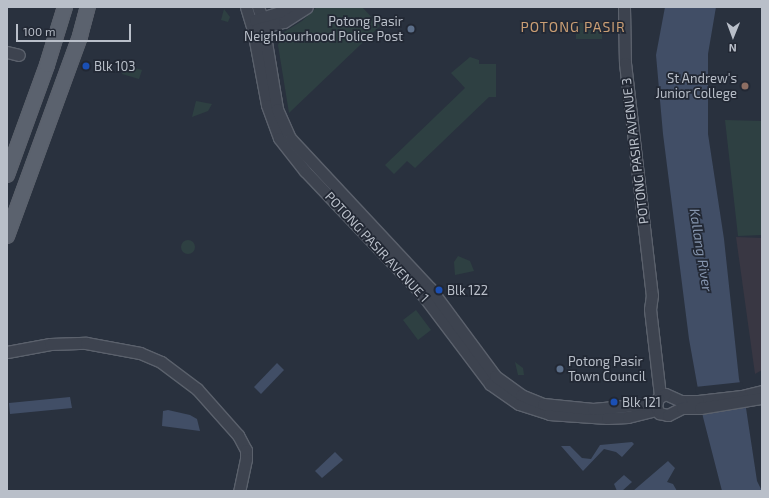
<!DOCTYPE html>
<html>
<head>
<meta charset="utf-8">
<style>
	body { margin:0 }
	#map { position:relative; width:769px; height:498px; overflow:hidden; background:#29313e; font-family:"Exo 2",sans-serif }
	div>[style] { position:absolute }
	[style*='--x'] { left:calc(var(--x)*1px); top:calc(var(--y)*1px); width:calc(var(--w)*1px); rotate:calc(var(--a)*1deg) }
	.medical>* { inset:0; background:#393743 }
	.green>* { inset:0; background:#2e4042 }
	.round { border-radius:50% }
	.water>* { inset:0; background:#414e66 }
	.pier>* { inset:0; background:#29313e }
	.roads { filter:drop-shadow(1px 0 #5b616c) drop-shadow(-1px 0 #5b616c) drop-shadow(0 1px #5b616c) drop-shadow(0 -1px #5b616c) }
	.minor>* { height:11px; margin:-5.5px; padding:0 5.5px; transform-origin:5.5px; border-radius:5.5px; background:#3d434f }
	.major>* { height:14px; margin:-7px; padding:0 7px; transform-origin:7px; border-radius:7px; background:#5b626e }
	.dots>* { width:11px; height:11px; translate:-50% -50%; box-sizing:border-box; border:2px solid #222834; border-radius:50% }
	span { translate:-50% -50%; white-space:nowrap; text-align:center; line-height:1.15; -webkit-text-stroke:3.5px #222834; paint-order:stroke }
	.poi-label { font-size:13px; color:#b9bfc9 }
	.right { translate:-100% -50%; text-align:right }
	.left { translate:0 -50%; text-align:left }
	.street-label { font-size:13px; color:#b9bfc9 }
	.neighbourhood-label { font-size:14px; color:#ca9e74; letter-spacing:1px }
	.water-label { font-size:14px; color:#8594ad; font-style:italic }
	.frame { position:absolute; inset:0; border:8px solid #b9bfc9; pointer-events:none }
	.north { position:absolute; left:713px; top:16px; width:40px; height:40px; -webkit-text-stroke:3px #222834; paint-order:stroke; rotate:181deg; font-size:11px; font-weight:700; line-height:16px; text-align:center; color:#b9bfc9 }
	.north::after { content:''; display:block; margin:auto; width:14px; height:18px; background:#b9bfc9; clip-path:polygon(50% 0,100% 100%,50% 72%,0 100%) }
	.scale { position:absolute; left:16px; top:24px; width:115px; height:18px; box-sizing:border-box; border:2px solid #b9bfc9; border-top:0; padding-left:5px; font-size:12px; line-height:14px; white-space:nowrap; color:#b9bfc9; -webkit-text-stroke:3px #222834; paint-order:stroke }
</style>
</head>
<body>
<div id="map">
	<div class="medical">
		<i style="clip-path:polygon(736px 237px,762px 238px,762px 370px,755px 374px)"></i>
	</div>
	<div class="green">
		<i style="clip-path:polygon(317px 7px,362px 7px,380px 26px,289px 113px,278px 45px,284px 32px,302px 21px)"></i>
		<i style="clip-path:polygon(224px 9px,230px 17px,228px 22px,221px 20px)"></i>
		<i style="clip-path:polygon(576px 23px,602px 23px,602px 39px,576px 39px)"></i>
		<i style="clip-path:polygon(470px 57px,479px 60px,479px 64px,496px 64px,496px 97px,489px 97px,415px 168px,407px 161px,394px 174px,385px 165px,465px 88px,451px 73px)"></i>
		<i style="clip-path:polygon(125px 65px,142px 70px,139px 79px,122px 74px)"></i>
		<i style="clip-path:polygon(196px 101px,212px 104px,208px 111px,192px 117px)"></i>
		<i style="clip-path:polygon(725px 120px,762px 121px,762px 235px,738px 236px)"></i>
		<i class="round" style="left:181px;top:240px;width:14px;height:14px"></i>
		<i style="clip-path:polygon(458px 256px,470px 261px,474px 271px,455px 275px,454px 262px)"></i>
		<i style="clip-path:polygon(416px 310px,431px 330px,418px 340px,403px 320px)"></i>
		<i style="clip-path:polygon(515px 362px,523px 368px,524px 375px,518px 375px)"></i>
	</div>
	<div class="water">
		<i style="clip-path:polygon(665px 7px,716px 7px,708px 54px,708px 134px,724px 239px,739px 379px,746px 408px,757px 481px,762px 491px,722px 491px,703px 417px,689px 339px,663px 134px,656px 55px)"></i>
		<i style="clip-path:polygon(277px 363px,284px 370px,261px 394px,254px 387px)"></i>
		<i style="clip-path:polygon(70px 397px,72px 408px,10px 414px,9px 403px)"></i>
		<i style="clip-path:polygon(168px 410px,190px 415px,197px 419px,200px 431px,162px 426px,163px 411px)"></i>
		<i style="clip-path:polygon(632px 442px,634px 444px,622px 457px,616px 452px,604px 449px,583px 471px,561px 446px,570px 446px,582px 458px,591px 459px,600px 445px)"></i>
		<i style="clip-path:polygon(335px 452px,343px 460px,322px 478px,315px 471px)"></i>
		<i style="clip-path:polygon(668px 461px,675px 468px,667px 482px,673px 484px,677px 491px,633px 491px)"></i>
		<i style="clip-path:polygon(624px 475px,632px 482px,622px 491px,617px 491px,614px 484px)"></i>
	</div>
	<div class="pier">
		<i style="clip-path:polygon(742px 382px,748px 406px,700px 413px,695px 387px)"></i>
	</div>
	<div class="roads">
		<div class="minor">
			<i style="--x:246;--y:7;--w:24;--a:73"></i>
			<i style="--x:253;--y:30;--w:76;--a:79.4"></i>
			<i style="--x:267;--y:105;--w:35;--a:70"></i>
			<i style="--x:279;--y:138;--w:42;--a:51.8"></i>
			<i style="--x:305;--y:171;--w:170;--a:46.4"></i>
			<i style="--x:422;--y:294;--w:113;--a:52.9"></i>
			<i style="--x:490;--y:384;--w:35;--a:35"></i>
			<i style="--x:519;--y:404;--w:32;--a:18"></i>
			<i style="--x:549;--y:414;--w:58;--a:3.9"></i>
			<i style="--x:607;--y:418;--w:21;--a:-3"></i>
			<i style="--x:628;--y:417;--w:30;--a:-14"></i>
			<i style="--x:258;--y:7;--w:12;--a:70"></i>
			<i style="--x:262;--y:18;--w:92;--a:80.6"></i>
			<i style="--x:277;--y:109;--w:32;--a:66"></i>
			<i style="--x:290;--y:138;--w:205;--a:47"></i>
			<i style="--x:430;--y:288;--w:109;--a:53.5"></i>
			<i style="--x:495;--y:376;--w:32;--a:36"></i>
			<i style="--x:521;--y:395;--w:24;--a:22"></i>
			<i style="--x:543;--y:404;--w:50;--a:5.7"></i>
			<i style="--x:593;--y:409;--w:63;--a:-5.4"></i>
			<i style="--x:624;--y:7;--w:56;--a:89"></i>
			<i style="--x:625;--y:63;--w:234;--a:83.4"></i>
			<i style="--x:652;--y:295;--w:14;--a:98"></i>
			<i style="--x:650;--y:309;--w:88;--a:83.4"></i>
			<i style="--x:255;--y:20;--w:43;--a:-17.6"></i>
			<i style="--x:257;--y:29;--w:28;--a:-15"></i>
			<i style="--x:284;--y:22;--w:27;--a:-33"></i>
			<i style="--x:7;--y:52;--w:12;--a:14"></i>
			<i style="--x:7;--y:352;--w:44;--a:-10.5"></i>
			<i style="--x:50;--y:344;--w:36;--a:-2"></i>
			<i style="--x:86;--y:343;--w:55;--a:10.5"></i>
			<i style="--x:140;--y:353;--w:23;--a:23"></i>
			<i style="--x:161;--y:362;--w:45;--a:36.9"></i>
			<i style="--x:197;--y:389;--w:62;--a:48.3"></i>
			<i style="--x:238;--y:435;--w:17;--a:62"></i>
			<i style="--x:246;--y:450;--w:9;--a:90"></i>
			<i style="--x:246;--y:459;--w:33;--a:102"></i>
			<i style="--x:762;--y:391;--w:21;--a:166"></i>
			<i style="--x:742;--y:396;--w:44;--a:173.5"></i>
			<i style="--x:698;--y:401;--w:17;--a:180"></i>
			<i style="--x:681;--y:401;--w:17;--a:-156"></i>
			<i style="--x:665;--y:394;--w:8;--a:150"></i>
			<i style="--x:658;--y:398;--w:9;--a:103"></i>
			<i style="--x:656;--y:407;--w:7;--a:63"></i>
			<i style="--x:659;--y:413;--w:9;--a:13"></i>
			<i style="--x:668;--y:415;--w:16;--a:-27"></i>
			<i style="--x:682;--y:408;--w:18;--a:0"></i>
			<i style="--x:700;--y:408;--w:63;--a:-9.2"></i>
		</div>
		<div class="major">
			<i style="--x:7;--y:175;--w:117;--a:-70"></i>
			<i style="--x:47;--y:65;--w:61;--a:-72.8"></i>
			<i style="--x:7;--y:236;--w:213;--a:-69.9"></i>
			<i style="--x:80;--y:36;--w:30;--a:-75"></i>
		</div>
	</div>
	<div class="dots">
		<i style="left:411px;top:29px;background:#5c6f8a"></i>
		<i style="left:86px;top:66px;background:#1a4fb4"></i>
		<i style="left:745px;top:86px;background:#8d6e63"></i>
		<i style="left:439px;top:290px;background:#1a4fb4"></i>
		<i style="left:560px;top:369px;background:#5c6f8a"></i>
		<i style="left:614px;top:402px;background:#1a4fb4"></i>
	</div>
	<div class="poi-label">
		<span class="right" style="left:403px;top:29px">Potong Pasir<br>Neighbourhood Police Post</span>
		<span class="left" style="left:94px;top:66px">Blk 103</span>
		<span class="right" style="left:737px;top:86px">St Andrew's<br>Junior College</span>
		<span class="left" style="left:447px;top:290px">Blk 122</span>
		<span class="left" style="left:568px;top:369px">Potong Pasir<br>Town Council</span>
		<span class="left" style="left:622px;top:402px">Blk 121</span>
	</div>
	<div class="street-label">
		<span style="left:635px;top:151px;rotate:-97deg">POTONG PASIR AVENUE 3</span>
		<span style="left:377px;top:247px;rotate:47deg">POTONG PASIR AVENUE 1</span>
	</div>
	<div class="neighbourhood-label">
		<span style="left:573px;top:27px">POTONG PASIR</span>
	</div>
	<div class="water-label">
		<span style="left:701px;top:250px;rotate:81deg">Kallang River</span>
	</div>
	<div class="frame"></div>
	<div class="north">N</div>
	<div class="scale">100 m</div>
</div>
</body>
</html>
